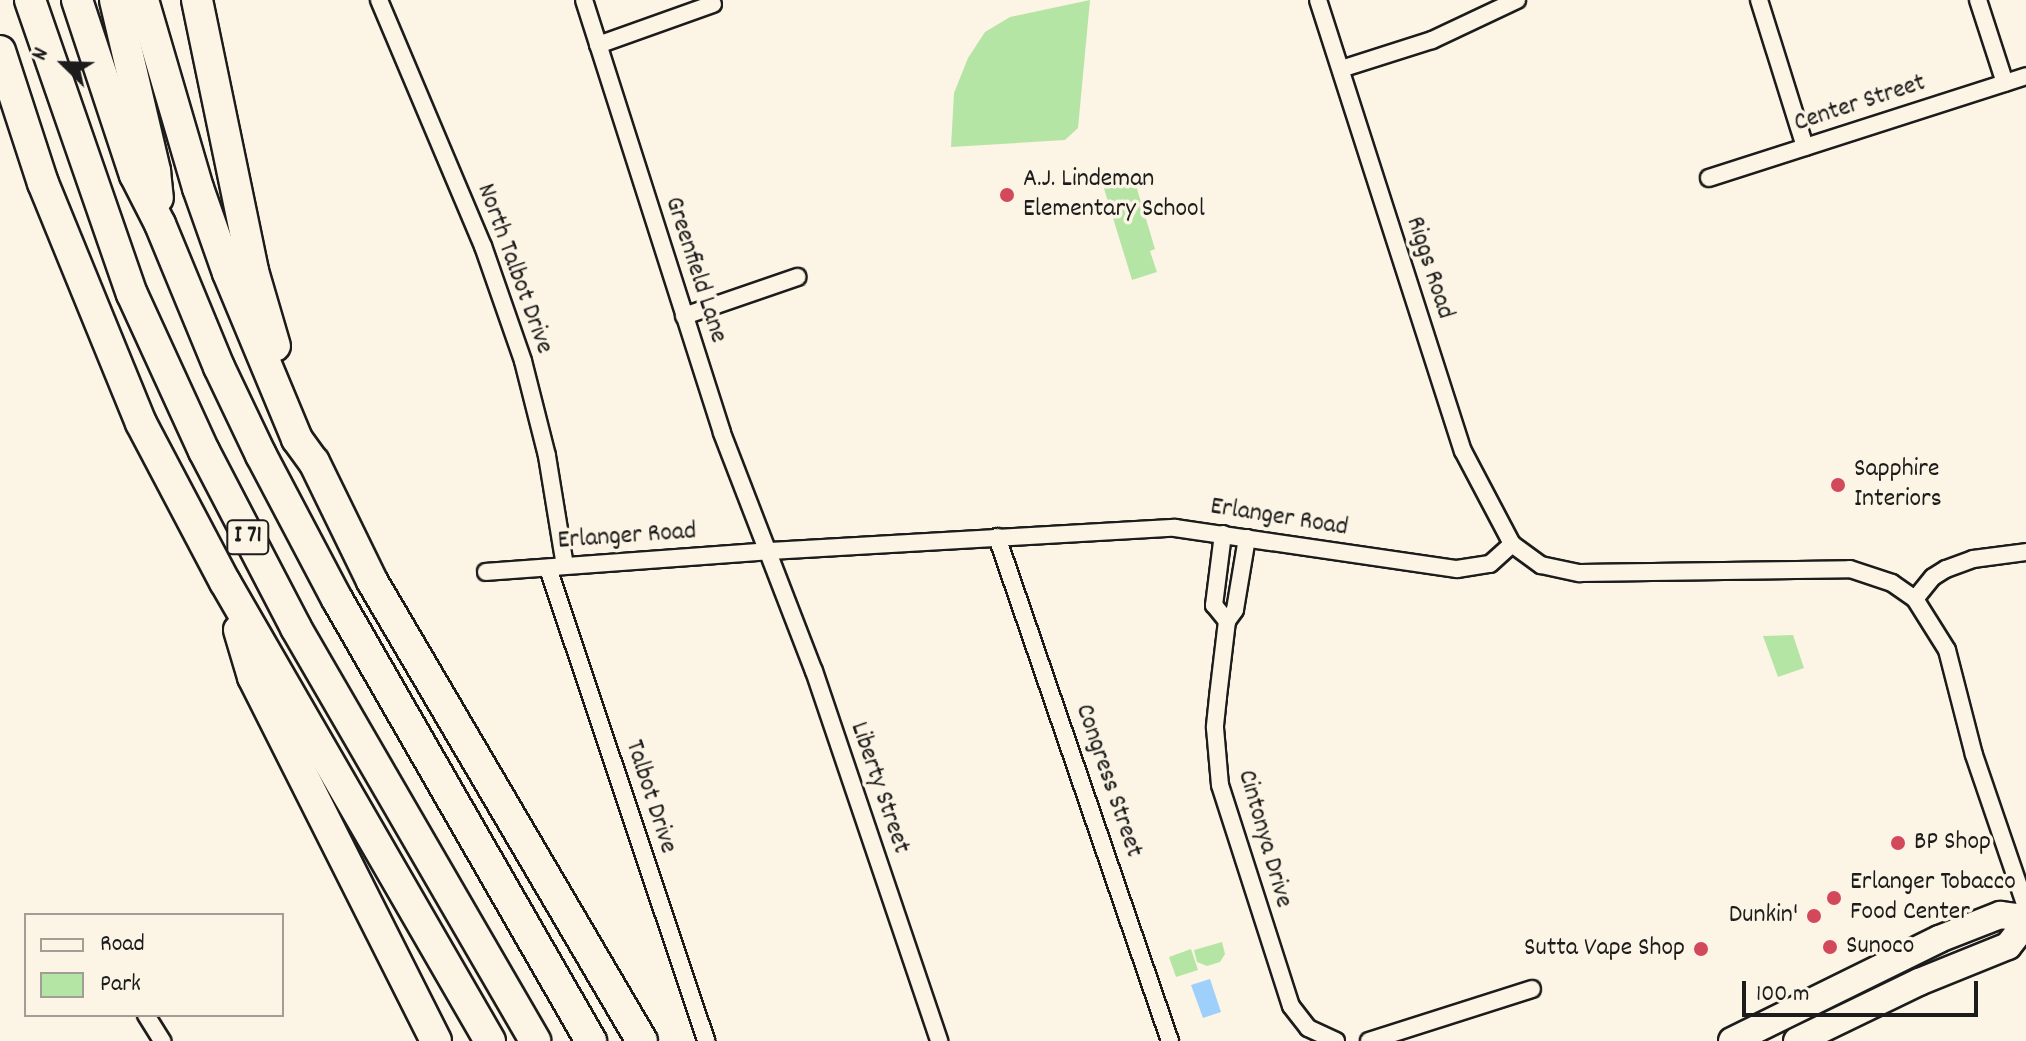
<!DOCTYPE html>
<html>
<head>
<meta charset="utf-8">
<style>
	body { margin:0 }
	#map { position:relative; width:2026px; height:1041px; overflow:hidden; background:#fcf5e5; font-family:Dekko,sans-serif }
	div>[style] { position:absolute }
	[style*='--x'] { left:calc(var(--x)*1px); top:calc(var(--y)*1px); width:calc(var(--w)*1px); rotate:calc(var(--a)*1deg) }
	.green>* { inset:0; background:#b5e5a5 }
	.water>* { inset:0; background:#9ed0fb }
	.roads { filter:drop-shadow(2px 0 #1c1c1c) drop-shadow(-2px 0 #1c1c1c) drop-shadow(0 2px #1c1c1c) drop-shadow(0 -2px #1c1c1c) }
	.minor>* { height:16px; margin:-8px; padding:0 8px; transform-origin:8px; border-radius:8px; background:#fcf5e5 }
	.primary>* { height:26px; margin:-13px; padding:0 13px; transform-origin:13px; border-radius:13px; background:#fcf5e5 }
	.motorway>* { height:30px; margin:-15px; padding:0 15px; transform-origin:15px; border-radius:15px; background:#fcf5e5 }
	.dots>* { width:22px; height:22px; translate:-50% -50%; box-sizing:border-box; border:4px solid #fcf5e5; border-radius:50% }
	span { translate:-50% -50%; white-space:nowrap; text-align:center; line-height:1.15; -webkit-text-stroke:7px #fcf5e5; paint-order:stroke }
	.shield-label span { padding:2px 6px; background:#fcf5e5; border:2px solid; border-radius:6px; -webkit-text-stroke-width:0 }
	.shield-label { font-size:24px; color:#1c1c1c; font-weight:700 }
	.street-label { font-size:26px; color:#1c1c1c }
	.poi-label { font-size:26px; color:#1c1c1c }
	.left { translate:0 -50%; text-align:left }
	.right { translate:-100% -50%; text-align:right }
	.legend { position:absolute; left:24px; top:913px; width:260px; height:104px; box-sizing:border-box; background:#fcf5e5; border:2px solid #a29e95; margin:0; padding:10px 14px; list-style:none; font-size:24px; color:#1c1c1c }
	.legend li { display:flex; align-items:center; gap:16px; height:40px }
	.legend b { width:40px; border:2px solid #a29e95 }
	.north { position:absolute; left:24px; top:24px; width:80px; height:80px; -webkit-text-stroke:6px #fcf5e5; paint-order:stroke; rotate:293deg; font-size:22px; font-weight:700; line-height:32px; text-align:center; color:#1c1c1c }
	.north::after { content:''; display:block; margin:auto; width:28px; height:36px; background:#1c1c1c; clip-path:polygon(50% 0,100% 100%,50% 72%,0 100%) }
	.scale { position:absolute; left:1742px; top:981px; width:236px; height:36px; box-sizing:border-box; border:4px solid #1c1c1c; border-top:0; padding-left:10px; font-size:24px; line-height:28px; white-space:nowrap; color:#1c1c1c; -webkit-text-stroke:6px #fcf5e5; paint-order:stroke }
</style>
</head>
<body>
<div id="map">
	<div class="green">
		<i style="clip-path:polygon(1090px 0,1078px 128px,1065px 140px,951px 147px,954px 93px,968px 58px,985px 32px,1010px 17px)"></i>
		<i style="clip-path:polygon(1132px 172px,1155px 249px,1150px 251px,1157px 272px,1132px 280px,1102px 182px)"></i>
		<i style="clip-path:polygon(1793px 635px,1804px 668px,1778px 677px,1763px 636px)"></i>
		<i style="clip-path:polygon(1222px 942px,1225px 954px,1220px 962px,1207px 966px,1197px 962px,1194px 950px)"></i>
		<i style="clip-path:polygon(1191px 949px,1198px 970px,1176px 977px,1169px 957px)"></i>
	</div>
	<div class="water">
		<i style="clip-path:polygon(1210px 979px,1221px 1012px,1203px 1018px,1191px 985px)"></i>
	</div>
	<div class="roads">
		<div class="minor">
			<i style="--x:379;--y:0;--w:267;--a:67.1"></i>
			<i style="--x:483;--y:246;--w:122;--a:70.8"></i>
			<i style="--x:523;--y:361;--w:98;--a:75.8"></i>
			<i style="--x:547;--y:456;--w:111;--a:80.7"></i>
			<i style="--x:584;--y:0;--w:454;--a:72.3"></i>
			<i style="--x:722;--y:433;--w:255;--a:68.9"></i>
			<i style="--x:814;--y:671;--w:391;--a:71.3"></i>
			<i style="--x:1318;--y:0;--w:474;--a:72.2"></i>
			<i style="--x:1463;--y:451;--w:105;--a:62.2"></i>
			<i style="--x:1512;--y:544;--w:36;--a:36"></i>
			<i style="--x:1541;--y:565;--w:40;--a:12"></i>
			<i style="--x:1580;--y:573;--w:270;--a:-0.8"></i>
			<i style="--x:1850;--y:569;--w:44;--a:18.4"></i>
			<i style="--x:1892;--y:583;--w:28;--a:35"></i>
			<i style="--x:1915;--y:599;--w:60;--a:57.9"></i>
			<i style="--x:1947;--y:650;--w:108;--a:75.6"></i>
			<i style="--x:1974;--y:755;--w:161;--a:71.1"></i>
			<i style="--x:1759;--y:0;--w:154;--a:72.6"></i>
			<i style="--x:1978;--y:0;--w:87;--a:72"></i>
			<i style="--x:598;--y:45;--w:122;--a:-19.6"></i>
			<i style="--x:1341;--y:69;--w:96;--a:-17.7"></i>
			<i style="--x:1432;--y:40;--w:94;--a:-25.2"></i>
			<i style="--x:1709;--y:178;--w:333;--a:-17.8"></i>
			<i style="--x:684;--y:316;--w:120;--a:-19"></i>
			<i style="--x:1223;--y:534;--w:72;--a:97.2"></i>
			<i style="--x:1214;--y:605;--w:21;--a:51"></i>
			<i style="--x:997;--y:537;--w:533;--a:71.06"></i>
			<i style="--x:1247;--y:538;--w:73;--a:99.5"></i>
			<i style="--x:1235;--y:610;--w:14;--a:126"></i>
			<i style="--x:1227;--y:621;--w:77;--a:96.8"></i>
			<i style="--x:1218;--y:697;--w:31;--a:96"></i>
			<i style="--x:1215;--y:728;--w:57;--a:85"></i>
			<i style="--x:1220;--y:785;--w:232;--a:72.2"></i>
			<i style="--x:1291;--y:1006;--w:28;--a:52"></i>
			<i style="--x:1308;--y:1028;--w:31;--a:25"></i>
			<i style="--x:548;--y:568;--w:499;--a:71.5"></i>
			<i style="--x:486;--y:572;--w:285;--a:-4.2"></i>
			<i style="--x:770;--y:551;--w:406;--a:-3.3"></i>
			<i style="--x:1175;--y:528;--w:285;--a:8.3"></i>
			<i style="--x:1457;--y:569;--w:33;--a:-9"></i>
			<i style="--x:1490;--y:564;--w:30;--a:-42"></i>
			<i style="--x:1915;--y:599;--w:28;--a:-51"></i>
			<i style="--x:1933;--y:577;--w:15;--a:-32"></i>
			<i style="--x:1946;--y:569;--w:29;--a:-20"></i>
			<i style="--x:1973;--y:559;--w:53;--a:-7.5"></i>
			<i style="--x:146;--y:1015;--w:31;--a:58"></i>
			<i style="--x:1369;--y:1041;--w:171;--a:-17.7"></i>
		</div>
		<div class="primary">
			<i style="--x:1732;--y:1041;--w:231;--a:-26.2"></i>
			<i style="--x:1939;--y:939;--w:66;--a:-21.5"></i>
			<i style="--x:2000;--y:915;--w:26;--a:7"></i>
			<i style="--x:1797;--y:1041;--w:136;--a:-25.8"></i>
			<i style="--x:1919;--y:982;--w:96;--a:-22"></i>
			<i style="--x:2008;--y:946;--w:29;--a:-52"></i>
		</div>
		<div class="motorway">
			<i style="--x:30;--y:0;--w:311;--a:70.9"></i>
			<i style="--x:132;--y:294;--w:173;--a:65.4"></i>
			<i style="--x:204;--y:451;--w:199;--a:62.5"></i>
			<i style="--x:296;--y:628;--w:477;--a:59.9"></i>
			<i style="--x:77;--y:0;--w:184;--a:71.7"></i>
			<i style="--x:135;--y:175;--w:55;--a:63"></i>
			<i style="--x:160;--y:224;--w:155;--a:67.6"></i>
			<i style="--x:219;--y:367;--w:98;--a:64.5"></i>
			<i style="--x:261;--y:455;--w:163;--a:62.2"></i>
			<i style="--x:337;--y:599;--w:510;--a:60.12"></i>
			<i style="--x:115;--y:0;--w:176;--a:76.8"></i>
			<i style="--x:155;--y:171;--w:27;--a:84"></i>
			<i style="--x:143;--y:0;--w:196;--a:73.7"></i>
			<i style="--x:198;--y:188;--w:90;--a:70.6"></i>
			<i style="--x:228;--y:273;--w:180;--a:67.4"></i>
			<i style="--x:297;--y:439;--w:29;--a:54"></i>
			<i style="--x:314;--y:462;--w:132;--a:64"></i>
			<i style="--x:372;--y:581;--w:533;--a:59.59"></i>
			<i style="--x:197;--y:0;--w:277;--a:78.3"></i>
			<i style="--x:253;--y:271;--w:78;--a:73.7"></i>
			<i style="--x:0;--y:51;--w:139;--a:72"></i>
			<i style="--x:43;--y:183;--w:259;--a:67.8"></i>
			<i style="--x:141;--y:423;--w:180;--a:62.2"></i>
			<i style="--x:225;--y:582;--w:530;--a:60"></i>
			<i style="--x:239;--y:630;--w:49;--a:73.4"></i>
			<i style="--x:253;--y:677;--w:407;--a:63.3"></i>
		</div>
	</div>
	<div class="dots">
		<i style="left:1007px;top:195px;background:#d1495b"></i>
		<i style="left:1838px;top:485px;background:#d1495b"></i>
		<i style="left:1898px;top:843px;background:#d1495b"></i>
		<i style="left:1834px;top:898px;background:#d1495b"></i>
		<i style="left:1814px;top:916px;background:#d1495b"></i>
		<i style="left:1830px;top:947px;background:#d1495b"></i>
		<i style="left:1701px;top:949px;background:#d1495b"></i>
	</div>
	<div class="shield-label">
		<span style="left:248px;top:537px">I 71</span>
	</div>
	<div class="street-label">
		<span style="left:1860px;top:104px;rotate:-18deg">Center Street</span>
		<span style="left:1429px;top:268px;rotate:72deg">Riggs Road</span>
		<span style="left:514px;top:269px;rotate:70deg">North Talbot Drive</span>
		<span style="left:695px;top:270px;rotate:72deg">Greenfield Lane</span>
		<span style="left:1279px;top:518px;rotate:9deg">Erlanger Road</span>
		<span style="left:627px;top:537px;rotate:-4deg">Erlanger Road</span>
		<span style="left:1108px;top:781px;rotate:71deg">Congress Street</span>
		<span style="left:879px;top:788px;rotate:71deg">Liberty Street</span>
		<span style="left:650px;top:797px;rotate:72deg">Talbot Drive</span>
		<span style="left:1264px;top:839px;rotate:74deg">Cintonya Drive</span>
	</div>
	<div class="poi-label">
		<span class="left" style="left:1023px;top:195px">A.J. Lindeman<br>Elementary School</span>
		<span class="left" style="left:1854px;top:485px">Sapphire<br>Interiors</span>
		<span class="left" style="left:1914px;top:843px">BP Shop</span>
		<span class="left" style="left:1850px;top:898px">Erlanger Tobacco<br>Food Center</span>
		<span class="right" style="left:1798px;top:916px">Dunkin'</span>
		<span class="left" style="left:1846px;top:947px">Sunoco</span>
		<span class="right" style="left:1685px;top:949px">Sutta Vape Shop</span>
	</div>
	<ul class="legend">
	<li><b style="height:10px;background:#fcf5e5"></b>Road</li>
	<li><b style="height:22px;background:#b5e5a5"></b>Park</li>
	</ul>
	<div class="north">N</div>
	<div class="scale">100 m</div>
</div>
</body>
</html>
